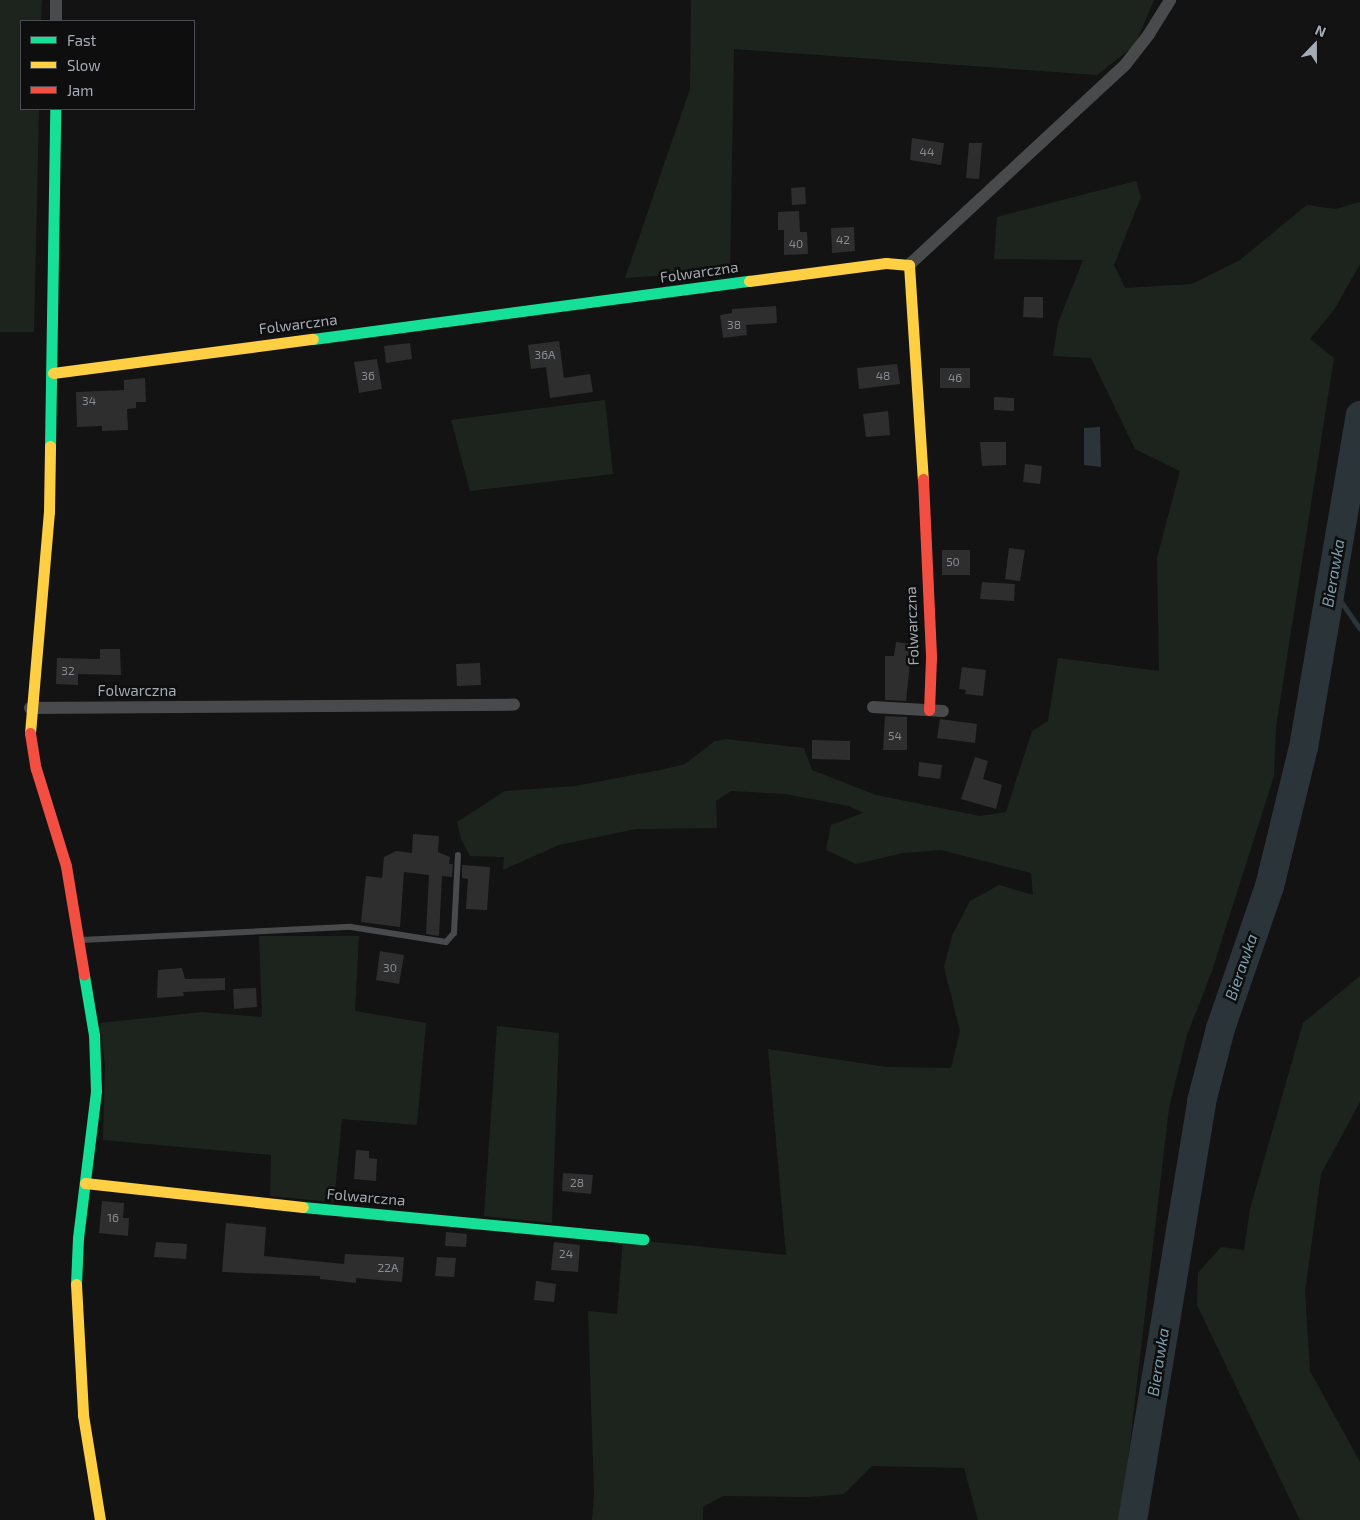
<!DOCTYPE html>
<html>
<head>
<meta charset="utf-8">
<style>
	body { margin:0 }
	#map { position:relative; width:1360px; height:1520px; overflow:hidden; background:#131314; font-family:"Exo 2",sans-serif }
	div>[style] { position:absolute }
	[style*='--x'] { left:calc(var(--x)*1px); top:calc(var(--y)*1px); width:calc(var(--w)*1px); rotate:calc(var(--a)*1deg) }
	.green>* { inset:0; background:#1d241e }
	.water>* { inset:0; background:#2b3438 }
	.stream>* { height:5px; margin:-2.5px; padding:0 2.5px; transform-origin:2.5px; border-radius:2.5px; background:#2b3438 }
	.river>* { height:29px; margin:-14.5px; padding:0 14.5px; transform-origin:14.5px; border-radius:14.5px; background:#2b3438 }
	.building>* { inset:0; background:#2e2e2f }
	.lane>* { height:6px; margin:-3px; padding:0 3px; transform-origin:3px; border-radius:3px; background:#484a4c }
	.street>* { height:12px; margin:-6px; padding:0 6px; transform-origin:6px; border-radius:6px; background:#484a4c }
	.fast>* { height:11px; margin:-5.5px; padding:0 5.5px; transform-origin:5.5px; border-radius:5.5px; background:#16e098 }
	.slow>* { height:11px; margin:-5.5px; padding:0 5.5px; transform-origin:5.5px; border-radius:5.5px; background:#ffcf43 }
	.jam>* { height:11px; margin:-5.5px; padding:0 5.5px; transform-origin:5.5px; border-radius:5.5px; background:#f24e42 }
	span { translate:-50% -50%; white-space:nowrap; text-align:center; line-height:1.15; -webkit-text-stroke:5px #0e0e0f; paint-order:stroke }
	.number-label { font-size:12px; color:#878c93 }
	.number-label span { -webkit-text-stroke-width:0 }
	.street-label { font-size:15px; color:#a5acb4 }
	.water-label { font-size:16px; color:#7d9eae; font-style:italic }
	.legend { position:absolute; left:20px; top:20px; width:175px; height:90px; box-sizing:border-box; background:#0e0e0f; border:1px solid #4a4d51; margin:0; padding:6px 9px; list-style:none; font-size:15px; color:#a5acb4 }
	.legend li { display:flex; align-items:center; gap:10px; height:25px }
	.legend b { width:25px; border:1px solid #4a4d51 }
	.north { position:absolute; left:1290px; top:20px; width:50px; height:50px; -webkit-text-stroke:4px #0e0e0f; paint-order:stroke; rotate:22deg; font-size:14px; font-weight:700; line-height:20px; text-align:center; color:#a5acb4 }
	.north::after { content:''; display:block; margin:auto; width:18px; height:22px; background:#a5acb4; clip-path:polygon(50% 0,100% 100%,50% 72%,0 100%) }
</style>
</head>
<body>
<div id="map">
	<div class="green">
		<i style="clip-path:polygon(0 0,42px 0,41px 21px,21px 21px,21px 109px,39px 109px,34px 332px,0 332px)"></i>
		<i style="clip-path:polygon(691px 0,1154px 0,1135px 45px,1097px 75px,734px 49px,730px 271px,625px 278px,690px 89px)"></i>
		<i style="clip-path:polygon(1136px 181px,1141px 197px,1114px 265px,1125px 288px,1192px 284px,1240px 260px,1307px 205px,1335px 209px,1360px 202px,1360px 264px,1334px 310px,1310px 339px,1334px 358px,1276px 727px,1274px 776px,1211px 974px,1187px 1035px,1169px 1108px,1121px 1520px,978px 1520px,964px 1468px,872px 1466px,844px 1494px,810px 1497px,723px 1496px,703px 1507px,703px 1520px,592px 1520px,594px 1493px,588px 1311px,617px 1314px,623px 1239px,786px 1255px,768px 1049px,887px 1067px,951px 1068px,960px 1031px,944px 967px,952px 936px,970px 901px,999px 885px,1033px 895px,1031px 873px,941px 850px,903px 853px,856px 864px,826px 850px,831px 825px,863px 813px,849px 806px,785px 794px,731px 791px,716px 801px,717px 828px,636px 829px,559px 845px,503px 870px,504px 857px,470px 856px,461px 839px,457px 822px,505px 791px,575px 786px,665px 769px,685px 764px,715px 741px,726px 739px,804px 748px,812px 770px,876px 795px,980px 816px,1006px 812px,1032px 731px,1048px 721px,1058px 658px,1159px 671px,1157px 558px,1180px 471px,1135px 449px,1091px 358px,1053px 356px,1058px 323px,1083px 260px,994px 259px,997px 217px)"></i>
		<i style="clip-path:polygon(605px 400px,613px 474px,470px 491px,451px 420px)"></i>
		<i style="clip-path:polygon(259px 936px,359px 936px,355px 1011px,426px 1023px,417px 1125px,342px 1119px,334px 1202px,270px 1196px,271px 1155px,103px 1140px,105px 1066px,100px 1023px,202px 1012px,262px 1017px)"></i>
		<i style="clip-path:polygon(1360px 976px,1360px 1102px,1321px 1174px,1305px 1292px,1310px 1371px,1360px 1462px,1360px 1520px,1300px 1520px,1197px 1305px,1198px 1273px,1221px 1247px,1244px 1250px,1250px 1209px,1303px 1023px)"></i>
		<i style="clip-path:polygon(497px 1026px,559px 1033px,552px 1223px,484px 1216px)"></i>
	</div>
	<div class="water">
		<i style="clip-path:polygon(1100px 427px,1101px 467px,1084px 465px,1084px 428px)"></i>
	</div>
	<div class="stream">
		<i style="--x:1330;--y:586;--w:52;--a:55.1"></i>
	</div>
	<div class="river">
		<i style="--x:1132;--y:1520;--w:425;--a:-80.6"></i>
		<i style="--x:1201;--y:1101;--w:75;--a:-75.4"></i>
		<i style="--x:1220;--y:1028;--w:150;--a:-71"></i>
		<i style="--x:1269;--y:886;--w:143;--a:-76.3"></i>
		<i style="--x:1303;--y:747;--w:337;--a:-80.3"></i>
	</div>
	<div class="building">
		<i style="clip-path:polygon(912px 138px,944px 143px,941px 165px,910px 160px)"></i>
		<i style="clip-path:polygon(969px 143px,982px 143px,979px 179px,966px 178px)"></i>
		<i style="clip-path:polygon(805px 187px,806px 204px,792px 205px,791px 188px)"></i>
		<i style="clip-path:polygon(799px 211px,800px 232px,807px 232px,808px 254px,784px 255px,784px 230px,778px 230px,778px 212px)"></i>
		<i style="clip-path:polygon(854px 227px,855px 251px,832px 253px,831px 228px)"></i>
		<i style="clip-path:polygon(1024px 297px,1043px 297px,1043px 318px,1023px 317px)"></i>
		<i style="clip-path:polygon(776px 306px,777px 323px,746px 325px,747px 335px,723px 338px,720px 315px,732px 313px,732px 309px)"></i>
		<i style="clip-path:polygon(559px 341px,564px 378px,590px 374px,593px 392px,550px 398px,546px 367px,531px 369px,528px 345px)"></i>
		<i style="clip-path:polygon(410px 343px,412px 359px,386px 363px,384px 346px)"></i>
		<i style="clip-path:polygon(377px 359px,382px 389px,359px 393px,354px 362px)"></i>
		<i style="clip-path:polygon(897px 364px,900px 384px,859px 389px,857px 368px)"></i>
		<i style="clip-path:polygon(940px 368px,970px 368px,970px 388px,940px 388px)"></i>
		<i style="clip-path:polygon(145px 378px,146px 402px,136px 402px,136px 408px,127px 409px,128px 430px,102px 431px,102px 426px,77px 427px,76px 392px,124px 390px,124px 380px)"></i>
		<i style="clip-path:polygon(994px 397px,1014px 398px,1014px 411px,994px 410px)"></i>
		<i style="clip-path:polygon(888px 411px,890px 435px,866px 437px,863px 414px)"></i>
		<i style="clip-path:polygon(980px 442px,1006px 442px,1006px 465px,982px 466px)"></i>
		<i style="clip-path:polygon(1025px 464px,1042px 466px,1040px 484px,1023px 482px)"></i>
		<i style="clip-path:polygon(1009px 548px,1025px 550px,1020px 581px,1005px 579px)"></i>
		<i style="clip-path:polygon(942px 550px,970px 550px,970px 575px,942px 575px)"></i>
		<i style="clip-path:polygon(982px 582px,1015px 584px,1014px 601px,980px 599px)"></i>
		<i style="clip-path:polygon(896px 642px,912px 644px,906px 701px,885px 700px,885px 656px,894px 656px)"></i>
		<i style="clip-path:polygon(100px 649px,120px 649px,121px 675px,78px 674px,78px 685px,56px 684px,57px 658px,100px 659px)"></i>
		<i style="clip-path:polygon(480px 663px,481px 685px,457px 686px,456px 664px)"></i>
		<i style="clip-path:polygon(962px 667px,986px 670px,983px 696px,965px 694px,966px 690px,959px 689px)"></i>
		<i style="clip-path:polygon(885px 716px,907px 717px,907px 750px,883px 750px)"></i>
		<i style="clip-path:polygon(940px 719px,977px 724px,975px 743px,937px 738px)"></i>
		<i style="clip-path:polygon(812px 740px,850px 741px,850px 760px,812px 759px)"></i>
		<i style="clip-path:polygon(975px 757px,988px 761px,983px 779px,1002px 785px,996px 809px,961px 799px)"></i>
		<i style="clip-path:polygon(919px 762px,942px 765px,940px 779px,918px 776px)"></i>
		<i style="clip-path:polygon(413px 834px,439px 836px,438px 852px,450px 857px,449px 864px,453px 864px,452px 877px,442px 876px,439px 936px,426px 934px,429px 875px,404px 872px,400px 927px,361px 922px,366px 876px,382px 878px,384px 857px,396px 851px,412px 853px)"></i>
		<i style="clip-path:polygon(462px 865px,490px 867px,487px 910px,466px 909px,468px 879px,462px 878px)"></i>
		<i style="clip-path:polygon(380px 951px,404px 955px,399px 984px,376px 980px)"></i>
		<i style="clip-path:polygon(182px 968px,185px 979px,225px 978px,225px 990px,183px 992px,184px 996px,157px 998px,158px 970px)"></i>
		<i style="clip-path:polygon(256px 988px,257px 1007px,234px 1009px,233px 989px)"></i>
		<i style="clip-path:polygon(356px 1150px,369px 1151px,369px 1158px,377px 1159px,376px 1181px,354px 1179px)"></i>
		<i style="clip-path:polygon(563px 1173px,593px 1175px,591px 1194px,562px 1191px)"></i>
		<i style="clip-path:polygon(102px 1201px,124px 1203px,123px 1218px,129px 1218px,128px 1236px,99px 1233px)"></i>
		<i style="clip-path:polygon(226px 1223px,266px 1227px,264px 1256px,344px 1264px,345px 1254px,404px 1257px,402px 1282px,356px 1278px,356px 1283px,320px 1279px,320px 1276px,222px 1272px)"></i>
		<i style="clip-path:polygon(446px 1232px,467px 1234px,466px 1247px,445px 1246px)"></i>
		<i style="clip-path:polygon(156px 1242px,187px 1244px,186px 1259px,154px 1257px)"></i>
		<i style="clip-path:polygon(554px 1242px,580px 1245px,578px 1272px,551px 1270px)"></i>
		<i style="clip-path:polygon(437px 1257px,456px 1258px,454px 1277px,435px 1276px)"></i>
		<i style="clip-path:polygon(536px 1281px,556px 1284px,554px 1302px,534px 1300px)"></i>
	</div>
	<div class="lane">
		<i style="--x:81;--y:940;--w:270;--a:-2.8"></i>
		<i style="--x:351;--y:927;--w:96;--a:9"></i>
		<i style="--x:446;--y:942;--w:12;--a:-48"></i>
		<i style="--x:454;--y:933;--w:78;--a:-87.1"></i>
	</div>
	<div class="street">
		<i style="--x:56;--y:21;--w:21;--a:-90"></i>
		<i style="--x:909;--y:265;--w:294;--a:-42.8"></i>
		<i style="--x:1125;--y:65;--w:39;--a:-52"></i>
		<i style="--x:1149;--y:34;--w:40;--a:-58"></i>
		<i style="--x:873;--y:707;--w:70;--a:3.3"></i>
		<i style="--x:30;--y:708;--w:484;--a:-0.4"></i>
	</div>
	<div class="fast">
		<i style="--x:313;--y:339;--w:440;--a:-7.6"></i>
		<i style="--x:50;--y:446;--w:337;--a:-89.1"></i>
		<i style="--x:303;--y:1207;--w:342;--a:5.4"></i>
		<i style="--x:76;--y:1284;--w:46;--a:-87.5"></i>
		<i style="--x:78;--y:1238;--w:148;--a:-83"></i>
		<i style="--x:96;--y:1091;--w:56;--a:-92"></i>
		<i style="--x:94;--y:1035;--w:61;--a:-99.5"></i>
	</div>
	<div class="slow">
		<i style="--x:749;--y:281;--w:138;--a:-7.5"></i>
		<i style="--x:886;--y:263;--w:23;--a:5"></i>
		<i style="--x:909;--y:265;--w:214;--a:86.3"></i>
		<i style="--x:53;--y:373;--w:262;--a:-7.5"></i>
		<i style="--x:30;--y:733;--w:222;--a:-85.1"></i>
		<i style="--x:49;--y:512;--w:66;--a:-89.1"></i>
		<i style="--x:85;--y:1183;--w:219;--a:6.3"></i>
		<i style="--x:76;--y:1284;--w:131;--a:86.9"></i>
		<i style="--x:83;--y:1415;--w:106;--a:80.8"></i>
	</div>
	<div class="jam">
		<i style="--x:923;--y:479;--w:179;--a:87.4"></i>
		<i style="--x:931;--y:658;--w:52;--a:92.2"></i>
		<i style="--x:30;--y:733;--w:36;--a:81"></i>
		<i style="--x:36;--y:769;--w:102;--a:72.8"></i>
		<i style="--x:66;--y:866;--w:110;--a:80.6"></i>
	</div>
	<div class="number-label">
		<span style="left:927px;top:152px">44</span>
		<span style="left:843px;top:240px">42</span>
		<span style="left:796px;top:244px">40</span>
		<span style="left:734px;top:325px">38</span>
		<span style="left:545px;top:355px">36A</span>
		<span style="left:368px;top:376px">36</span>
		<span style="left:883px;top:376px">48</span>
		<span style="left:955px;top:378px">46</span>
		<span style="left:89px;top:401px">34</span>
		<span style="left:953px;top:562px">50</span>
		<span style="left:68px;top:671px">32</span>
		<span style="left:895px;top:736px">54</span>
		<span style="left:390px;top:968px">30</span>
		<span style="left:577px;top:1183px">28</span>
		<span style="left:113px;top:1218px">16</span>
		<span style="left:566px;top:1254px">24</span>
		<span style="left:388px;top:1268px">22A</span>
	</div>
	<div class="street-label">
		<span style="left:699px;top:272px;rotate:-8deg">Folwarczna</span>
		<span style="left:298px;top:324px;rotate:-7deg">Folwarczna</span>
		<span style="left:912px;top:626px;rotate:-92deg">Folwarczna</span>
		<span style="left:137px;top:691px">Folwarczna</span>
		<span style="left:366px;top:1197px;rotate:5deg">Folwarczna</span>
	</div>
	<div class="water-label">
		<span style="left:1333px;top:573px;rotate:-80deg">Bierawka</span>
		<span style="left:1241px;top:967px;rotate:-71deg">Bierawka</span>
		<span style="left:1158px;top:1362px;rotate:-81deg">Bierawka</span>
	</div>
	<ul class="legend">
	<li><b style="height:6px;background:#16e098"></b>Fast</li>
	<li><b style="height:6px;background:#ffcf43"></b>Slow</li>
	<li><b style="height:6px;background:#f24e42"></b>Jam</li>
	</ul>
	<div class="north">N</div>
</div>
</body>
</html>
